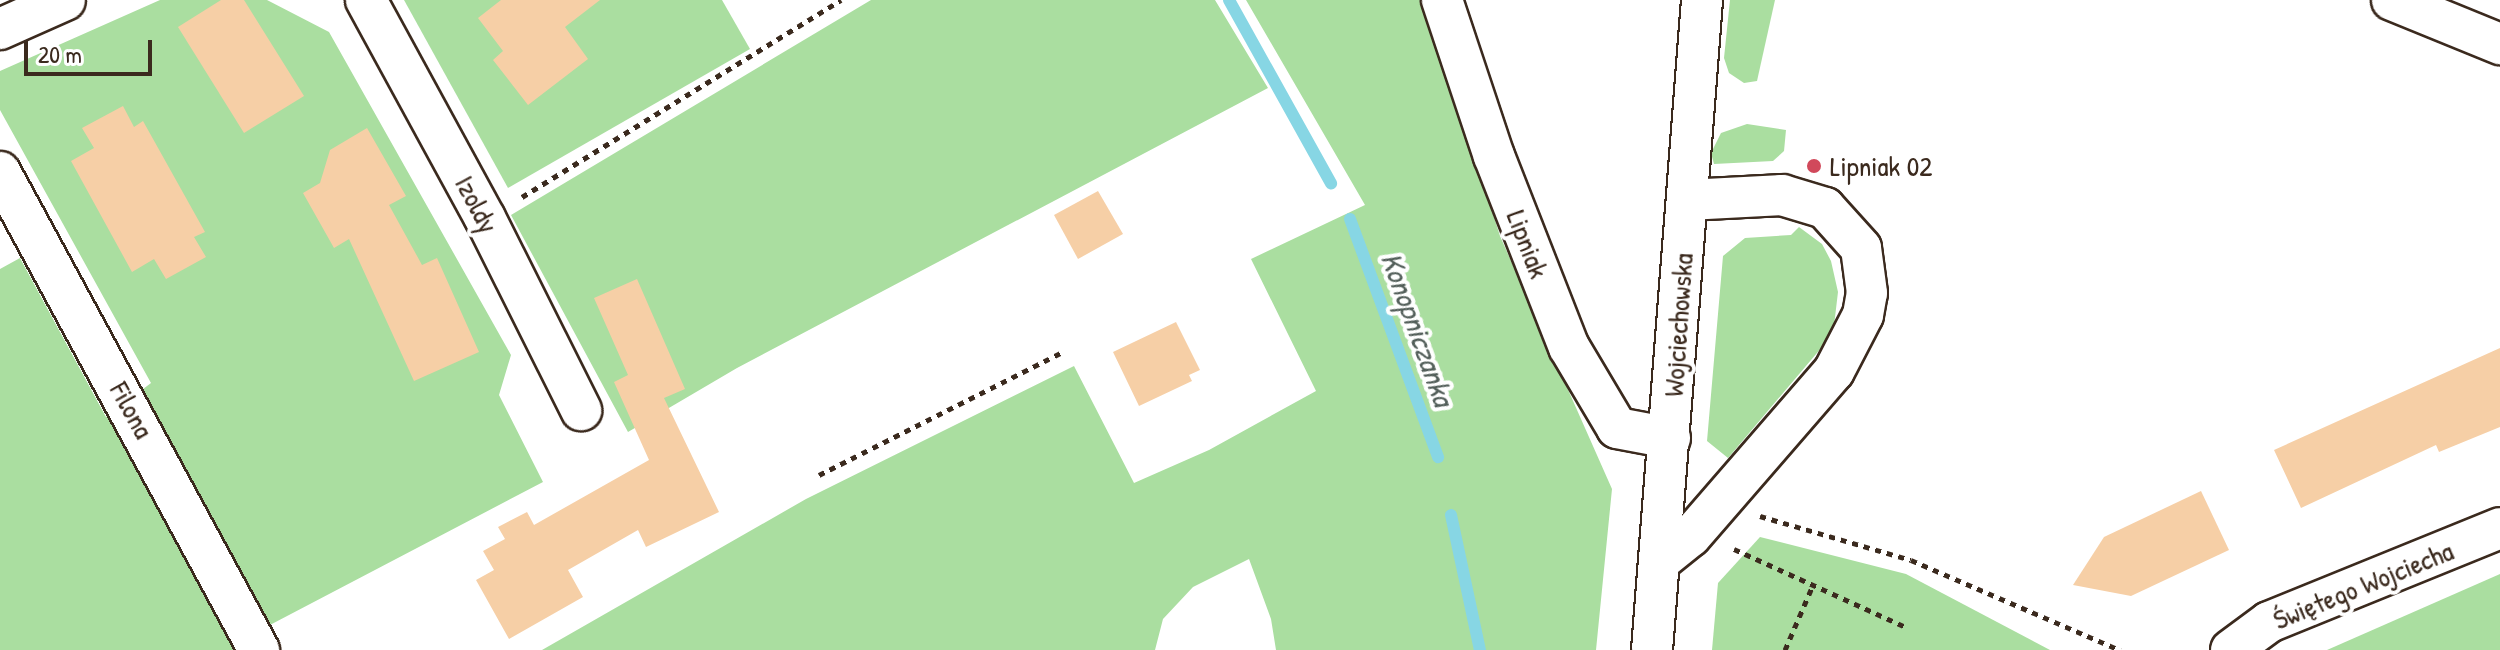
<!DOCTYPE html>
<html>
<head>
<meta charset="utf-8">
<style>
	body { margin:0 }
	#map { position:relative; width:2500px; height:650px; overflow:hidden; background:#fff; font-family:"Patrick Hand",sans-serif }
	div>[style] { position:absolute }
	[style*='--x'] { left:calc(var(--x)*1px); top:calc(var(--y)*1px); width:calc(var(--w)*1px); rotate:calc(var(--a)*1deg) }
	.green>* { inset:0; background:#aadea0 }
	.stream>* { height:12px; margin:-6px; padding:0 6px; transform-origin:6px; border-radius:6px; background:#87d6e4 }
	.building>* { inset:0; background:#f6cfa6 }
	.path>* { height:5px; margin-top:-2.5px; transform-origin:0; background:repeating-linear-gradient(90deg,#3b2a1e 0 6px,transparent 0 12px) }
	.roads { filter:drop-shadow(2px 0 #3b2a1e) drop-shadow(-2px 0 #3b2a1e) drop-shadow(0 2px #3b2a1e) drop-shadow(0 -2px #3b2a1e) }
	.minor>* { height:40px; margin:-20px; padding:0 20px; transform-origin:20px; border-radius:20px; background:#fff }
	.dots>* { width:22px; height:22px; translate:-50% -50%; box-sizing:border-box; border:4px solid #fff; border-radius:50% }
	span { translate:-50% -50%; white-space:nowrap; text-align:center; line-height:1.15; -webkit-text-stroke:8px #fff; paint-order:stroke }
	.poi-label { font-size:28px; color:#3b2a1e }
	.left { translate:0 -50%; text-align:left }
	.street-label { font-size:28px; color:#3b2a1e }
	.water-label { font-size:30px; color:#525e59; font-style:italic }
	.scale { position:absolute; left:24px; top:40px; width:128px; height:36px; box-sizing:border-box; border:4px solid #3b2a1e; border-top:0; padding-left:10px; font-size:24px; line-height:28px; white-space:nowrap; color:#3b2a1e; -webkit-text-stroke:6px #fff; paint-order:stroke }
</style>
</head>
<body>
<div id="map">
	<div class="green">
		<i style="clip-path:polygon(160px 0,267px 0,329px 32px,511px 355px,499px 395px,543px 482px,268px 626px,280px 650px,0 650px,0 269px,20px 258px,106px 417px,151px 383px,0 110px,0 71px)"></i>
		<i style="clip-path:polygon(404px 0,722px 0,750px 49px,508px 188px)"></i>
		<i style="clip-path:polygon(871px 0,1215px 0,1268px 88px,737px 368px,628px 432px,511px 215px)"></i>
		<i style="clip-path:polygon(1246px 0,1442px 0,1477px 163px,1500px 236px,1612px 489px,1596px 650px,1276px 650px,1271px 619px,1249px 559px,1193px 587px,1163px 619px,1155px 650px,542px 650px,806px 499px,1074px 366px,1134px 483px,1209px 450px,1316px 391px,1251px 259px,1365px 205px)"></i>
		<i style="clip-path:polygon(1730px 0,1775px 0,1757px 81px,1744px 83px,1729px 73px,1724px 58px)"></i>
		<i style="clip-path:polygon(1747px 124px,1786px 130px,1784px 151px,1773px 161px,1714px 164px,1711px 153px,1721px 133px)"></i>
		<i style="clip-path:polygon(1799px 227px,1822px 244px,1831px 261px,1838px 292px,1833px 334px,1728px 458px,1707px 441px,1723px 256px,1745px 238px,1791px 235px)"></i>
		<i style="clip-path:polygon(1760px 537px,1906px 574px,2050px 650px,1712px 650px,1718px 583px)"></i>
		<i style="clip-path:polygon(2500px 574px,2500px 650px,2327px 650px)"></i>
	</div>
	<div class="stream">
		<i style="--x:1229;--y:0;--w:210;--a:60.9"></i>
		<i style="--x:1350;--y:219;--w:254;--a:69.7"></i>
		<i style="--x:1451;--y:515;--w:138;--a:77.9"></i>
	</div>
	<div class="building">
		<i style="clip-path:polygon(221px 0,244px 0,304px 96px,244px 133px,178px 27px)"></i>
		<i style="clip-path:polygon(501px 0,600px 0,565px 27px,588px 59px,528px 105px,493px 60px,503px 51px,478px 18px)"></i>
		<i style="clip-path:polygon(123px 106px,134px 127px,143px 121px,205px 232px,194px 237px,206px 257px,166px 279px,154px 259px,132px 272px,71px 161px,94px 148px,82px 128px)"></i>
		<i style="clip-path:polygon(367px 128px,406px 196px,389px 205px,422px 265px,437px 258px,479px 352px,414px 381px,349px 239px,334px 248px,303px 193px,320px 183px,330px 150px)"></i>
		<i style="clip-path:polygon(1098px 191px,1123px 234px,1078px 259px,1054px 215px)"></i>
		<i style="clip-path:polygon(637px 279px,685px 389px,664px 398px,719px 512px,646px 547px,638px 530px,568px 570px,583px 597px,509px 639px,476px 580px,494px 570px,483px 551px,505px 539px,498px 527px,527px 512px,534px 525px,649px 460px,614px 382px,628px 375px,594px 298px)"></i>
		<i style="clip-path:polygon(1176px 322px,1200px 370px,1189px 375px,1192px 381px,1139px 406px,1113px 352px)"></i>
		<i style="clip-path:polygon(2500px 348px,2500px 427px,2439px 452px,2436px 445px,2301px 508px,2274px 450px)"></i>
		<i style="clip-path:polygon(2201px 491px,2229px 550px,2131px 596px,2073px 585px,2104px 537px)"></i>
	</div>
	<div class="path">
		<i style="--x:522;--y:197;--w:375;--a:-31.7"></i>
		<i style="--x:819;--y:475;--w:275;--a:-26.8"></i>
		<i style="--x:1760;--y:516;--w:157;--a:16.2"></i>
		<i style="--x:1911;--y:560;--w:228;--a:23.3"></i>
		<i style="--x:1734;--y:549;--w:191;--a:24.4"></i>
		<i style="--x:1785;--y:650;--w:71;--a:-66.7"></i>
	</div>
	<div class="roads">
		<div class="minor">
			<i style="--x:366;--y:0;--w:248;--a:61.4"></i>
			<i style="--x:485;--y:218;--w:215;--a:63.4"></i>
			<i style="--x:1442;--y:0;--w:164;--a:71.6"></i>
			<i style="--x:1494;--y:156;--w:205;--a:68.6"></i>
			<i style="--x:1569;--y:347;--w:94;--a:59.3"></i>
			<i style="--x:1617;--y:428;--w:54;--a:10.7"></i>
			<i style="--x:2392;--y:0;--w:117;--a:22.2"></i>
			<i style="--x:0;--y:29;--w:71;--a:-24"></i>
			<i style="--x:0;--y:172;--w:544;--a:61.55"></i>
			<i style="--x:1661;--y:560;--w:38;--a:-39"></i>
			<i style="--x:1691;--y:536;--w:218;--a:-49.1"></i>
			<i style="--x:1834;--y:371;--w:63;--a:-62.6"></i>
			<i style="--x:1863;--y:315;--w:22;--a:-80"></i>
			<i style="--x:1867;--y:293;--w:45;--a:-97.6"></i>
			<i style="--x:1861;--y:248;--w:54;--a:-132"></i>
			<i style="--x:1825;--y:208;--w:45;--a:-163.2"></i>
			<i style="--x:1782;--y:195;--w:94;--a:177"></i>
			<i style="--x:1652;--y:650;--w:652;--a:-85.6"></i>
			<i style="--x:2231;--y:650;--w:47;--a:-36.4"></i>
			<i style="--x:2269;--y:622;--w:249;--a:-22.1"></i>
		</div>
	</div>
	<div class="dots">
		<i style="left:1814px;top:166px;background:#d1495b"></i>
	</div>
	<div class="poi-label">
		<span class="left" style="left:1830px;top:166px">Lipniak 02</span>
	</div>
	<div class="street-label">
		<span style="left:477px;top:204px;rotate:62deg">Izoldy</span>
		<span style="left:1528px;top:244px;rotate:69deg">Lipniak</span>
		<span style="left:1678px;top:325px;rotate:-86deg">Wojciechowska</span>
		<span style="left:132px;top:410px;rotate:61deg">Filona</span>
		<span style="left:2363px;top:585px;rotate:-22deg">Świętego Wojciecha</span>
	</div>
	<div class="water-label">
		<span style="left:1418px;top:329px;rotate:70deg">Konopniczanka</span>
	</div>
	<div class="scale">20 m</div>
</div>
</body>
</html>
